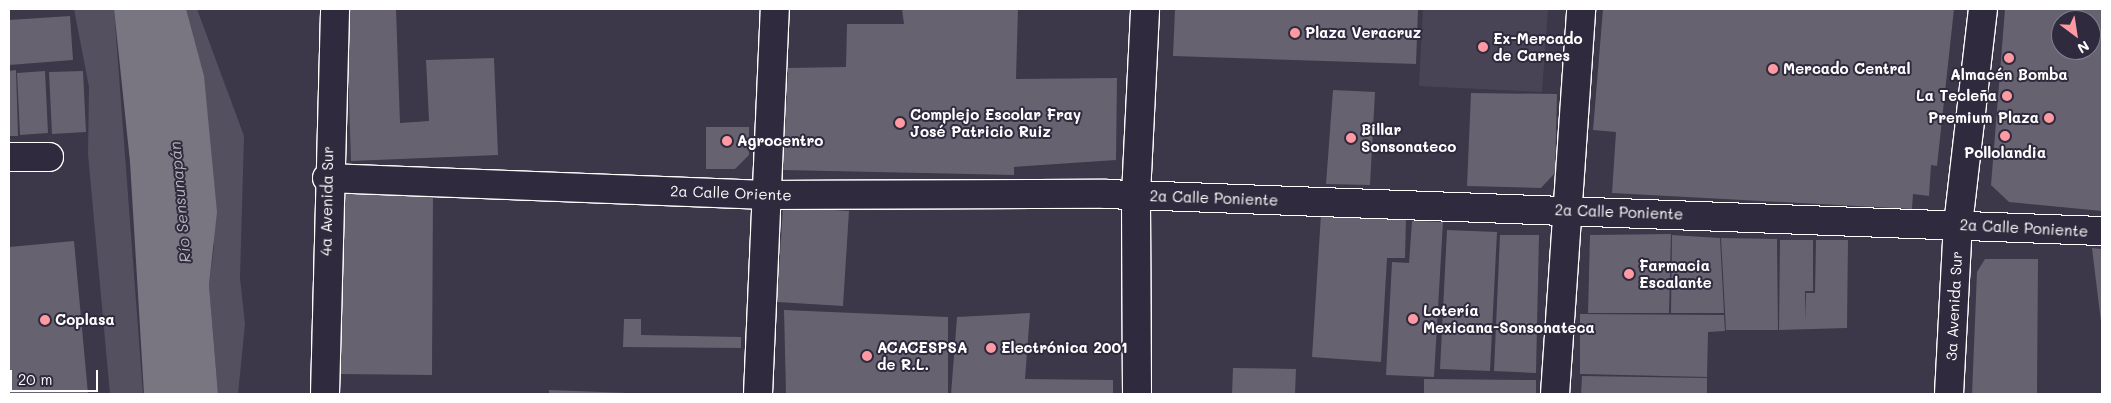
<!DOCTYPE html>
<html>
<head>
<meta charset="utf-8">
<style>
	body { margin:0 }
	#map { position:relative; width:2111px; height:403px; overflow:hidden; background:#3c3749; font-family:Mali,sans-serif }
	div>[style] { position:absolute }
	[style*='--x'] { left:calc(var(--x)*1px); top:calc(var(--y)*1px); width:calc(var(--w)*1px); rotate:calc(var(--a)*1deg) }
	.built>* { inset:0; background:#494455 }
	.green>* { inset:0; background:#555060 }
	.water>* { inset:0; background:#797682 }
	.building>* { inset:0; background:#666270 }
	.roads { filter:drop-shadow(1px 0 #fff) drop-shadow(-1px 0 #fff) drop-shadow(0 1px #fff) drop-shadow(0 -1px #fff) }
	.street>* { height:28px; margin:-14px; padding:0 14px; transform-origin:14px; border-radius:14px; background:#2f2a3d }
	.dots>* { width:14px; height:14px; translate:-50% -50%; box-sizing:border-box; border:2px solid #2f2a3d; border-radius:50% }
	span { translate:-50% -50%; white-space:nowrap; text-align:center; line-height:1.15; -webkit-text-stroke:4px #2f2a3d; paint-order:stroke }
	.poi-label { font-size:15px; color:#fff; font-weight:700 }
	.left { translate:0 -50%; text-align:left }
	.right { translate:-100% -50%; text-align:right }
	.street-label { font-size:15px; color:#fff }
	.water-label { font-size:16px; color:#b5b4ba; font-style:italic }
	.frame { position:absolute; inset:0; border:10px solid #fff; pointer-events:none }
	.north { position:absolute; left:2051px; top:10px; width:50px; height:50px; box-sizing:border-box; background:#2f2a3d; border:1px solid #827f8b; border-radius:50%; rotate:149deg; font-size:14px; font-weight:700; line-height:20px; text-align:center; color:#fff }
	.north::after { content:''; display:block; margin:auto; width:18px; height:22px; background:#ff9aa2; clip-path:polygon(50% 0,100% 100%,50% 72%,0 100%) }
	.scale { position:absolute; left:10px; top:370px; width:88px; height:22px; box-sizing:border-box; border:2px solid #fff; border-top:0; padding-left:6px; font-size:15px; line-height:18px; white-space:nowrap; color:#fff; -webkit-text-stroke:4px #2f2a3d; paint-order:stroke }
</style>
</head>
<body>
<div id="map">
	<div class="built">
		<i style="clip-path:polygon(1423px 9px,1548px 9px,1542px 92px,1419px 86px)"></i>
	</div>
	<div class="green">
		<i style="clip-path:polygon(74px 9px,114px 9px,143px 394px,110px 394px,88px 154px,89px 87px)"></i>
		<i style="clip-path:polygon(186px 9px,197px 9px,244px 136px,240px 278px,245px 324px,238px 394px,218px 394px,209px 285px,214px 247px)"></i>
	</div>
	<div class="water">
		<i style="clip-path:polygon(114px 9px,186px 9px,204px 76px,217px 212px,209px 285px,218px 394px,144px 394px,130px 162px)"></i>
	</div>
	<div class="building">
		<i style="clip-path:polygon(346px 9px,396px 9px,400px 123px,429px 121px,426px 60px,494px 58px,498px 155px,351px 161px)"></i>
		<i style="clip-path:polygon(902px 9px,1018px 9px,1016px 79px,1117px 78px,1116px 160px,1014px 167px,1014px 175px,783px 170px,788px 68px,846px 67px,847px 24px,904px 24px)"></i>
		<i style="clip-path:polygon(1175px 9px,1418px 10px,1416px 64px,1173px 56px)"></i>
		<i style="clip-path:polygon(1603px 9px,1954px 9px,1937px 166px,1931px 165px,1929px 196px,1913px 194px,1912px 209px,1612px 193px,1616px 132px,1593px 130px)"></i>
		<i style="clip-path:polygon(evenodd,2005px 9px,2102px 9px,2102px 211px,2009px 202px,1991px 185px,2005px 9px,2061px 20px,2091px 20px,2091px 50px,2061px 50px,2061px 20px)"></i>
		<i style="clip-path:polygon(70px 16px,73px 60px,9px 65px,9px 20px)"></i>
		<i style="clip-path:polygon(16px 70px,18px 136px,9px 136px,9px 71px)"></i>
		<i style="clip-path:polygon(45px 71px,48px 133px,20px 135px,17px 73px)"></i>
		<i style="clip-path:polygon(83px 71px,86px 132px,52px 134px,49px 72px)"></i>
		<i style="clip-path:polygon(1333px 90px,1375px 92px,1370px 185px,1326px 184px)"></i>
		<i style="clip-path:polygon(1471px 93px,1557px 94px,1555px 173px,1541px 188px,1467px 186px)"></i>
		<i style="clip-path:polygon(706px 127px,749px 127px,749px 155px,735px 169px,706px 169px)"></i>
		<i style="clip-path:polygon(341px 192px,433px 192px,432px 375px,339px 374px)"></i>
		<i style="clip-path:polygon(783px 207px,849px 211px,843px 306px,777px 302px)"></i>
		<i style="clip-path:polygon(1321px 214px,1406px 217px,1405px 258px,1387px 258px,1381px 362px,1312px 357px)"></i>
		<i style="clip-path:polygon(1412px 221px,1443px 222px,1434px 377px,1386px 375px,1392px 262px,1409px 263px)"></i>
		<i style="clip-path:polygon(1447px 230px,1497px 232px,1490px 371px,1440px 369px)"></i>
		<i style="clip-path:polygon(1671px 234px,1669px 313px,1588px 313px,1590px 235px)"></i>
		<i style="clip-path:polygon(1500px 235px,1539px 235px,1536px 373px,1494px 371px)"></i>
		<i style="clip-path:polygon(1672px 235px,1720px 238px,1724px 313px,1671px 313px)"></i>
		<i style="clip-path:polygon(1721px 238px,1777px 239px,1778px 330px,1726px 330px)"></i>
		<i style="clip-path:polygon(1780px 240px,1813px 240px,1813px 291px,1805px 291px,1805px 322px,1806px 293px,1815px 293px,1816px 240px,1848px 240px,1847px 328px,1779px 330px)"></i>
		<i style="clip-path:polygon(74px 241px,88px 394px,9px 394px,9px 247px)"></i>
		<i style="clip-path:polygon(2092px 248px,2102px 249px,2102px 322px,2101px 322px)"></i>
		<i style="clip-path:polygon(1985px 259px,2038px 259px,2037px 394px,1972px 394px,1977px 272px)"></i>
		<i style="clip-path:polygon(784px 310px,948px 317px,948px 394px,786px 394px)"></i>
		<i style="clip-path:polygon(1030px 313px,1025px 379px,1113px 380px,1113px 394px,951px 394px,957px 317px)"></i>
		<i style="clip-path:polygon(1580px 314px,1724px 315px,1725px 331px,1708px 332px,1707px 377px,1580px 374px)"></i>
		<i style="clip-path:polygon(624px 319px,641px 319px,641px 335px,741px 337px,741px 348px,623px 347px)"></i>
		<i style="clip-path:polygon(1233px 368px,1296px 369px,1295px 394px,1232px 394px)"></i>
		<i style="clip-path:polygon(1582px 376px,1707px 378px,1707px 394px,1581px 394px)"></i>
		<i style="clip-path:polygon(1424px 379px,1536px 380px,1536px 394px,1424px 394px)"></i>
		<i style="clip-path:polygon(549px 390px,628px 393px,627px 394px,549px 394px)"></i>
	</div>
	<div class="roads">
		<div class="street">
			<i style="--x:9;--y:157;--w:40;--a:0"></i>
			<i style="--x:327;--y:178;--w:440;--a:2.2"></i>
			<i style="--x:767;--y:195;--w:339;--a:-0.2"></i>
			<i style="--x:1106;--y:194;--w:997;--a:2.13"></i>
			<i style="--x:325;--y:394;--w:385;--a:-88.5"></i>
			<i style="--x:758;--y:394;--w:385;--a:-87.5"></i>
			<i style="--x:1137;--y:394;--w:199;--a:-90.3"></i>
			<i style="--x:1136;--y:195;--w:186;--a:-87.2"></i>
			<i style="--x:1555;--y:394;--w:386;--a:-86.1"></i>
			<i style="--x:1949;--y:394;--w:169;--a:-87"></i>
			<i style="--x:1958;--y:225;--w:217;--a:-83.4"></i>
		</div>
	</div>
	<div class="dots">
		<i style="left:1295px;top:33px;background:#ff9aa2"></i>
		<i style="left:1483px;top:47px;background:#ff9aa2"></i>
		<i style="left:2009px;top:58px;background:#ff9aa2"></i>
		<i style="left:1773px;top:69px;background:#ff9aa2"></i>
		<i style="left:2007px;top:96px;background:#ff9aa2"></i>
		<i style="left:2049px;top:118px;background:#ff9aa2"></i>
		<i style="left:900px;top:123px;background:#ff9aa2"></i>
		<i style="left:2005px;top:136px;background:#ff9aa2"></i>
		<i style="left:1351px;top:138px;background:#ff9aa2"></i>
		<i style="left:727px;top:141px;background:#ff9aa2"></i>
		<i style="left:1629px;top:274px;background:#ff9aa2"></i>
		<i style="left:1413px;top:319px;background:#ff9aa2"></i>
		<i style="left:45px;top:320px;background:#ff9aa2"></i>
		<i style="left:991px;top:348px;background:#ff9aa2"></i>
		<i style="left:867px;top:356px;background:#ff9aa2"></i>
	</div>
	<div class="poi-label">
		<span class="left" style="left:1305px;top:33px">Plaza Veracruz</span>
		<span class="left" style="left:1493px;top:47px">Ex-Mercado<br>de Carnes</span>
		<span class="left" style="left:1783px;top:69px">Mercado Central</span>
		<span style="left:2009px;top:75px">Almacén Bomba</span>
		<span class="right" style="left:1997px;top:96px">La Tecleña</span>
		<span class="left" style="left:910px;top:123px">Complejo Escolar Fray<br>José Patricio Ruiz</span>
		<span class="right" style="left:2039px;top:118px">Premium Plaza</span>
		<span class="left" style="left:1361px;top:138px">Billar<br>Sonsonateco</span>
		<span class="left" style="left:737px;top:141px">Agrocentro</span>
		<span style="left:2005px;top:153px">Pollolandia</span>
		<span class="left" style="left:1639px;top:274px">Farmacia<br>Escalante</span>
		<span class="left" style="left:1423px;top:319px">Lotería<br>Mexicana-Sonsonateca</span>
		<span class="left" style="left:55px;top:320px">Coplasa</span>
		<span class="left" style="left:877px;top:356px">ACACESPSA<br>de R.L.</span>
		<span class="left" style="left:1001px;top:348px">Electrónica 2001</span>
	</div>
	<div class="street-label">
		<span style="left:731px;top:193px;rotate:2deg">2a Calle Oriente</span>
		<span style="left:1214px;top:198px;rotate:2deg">2a Calle Poniente</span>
		<span style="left:327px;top:201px;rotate:-89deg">4a Avenida Sur</span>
		<span style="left:1619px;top:212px;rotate:2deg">2a Calle Poniente</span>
		<span style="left:2024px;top:228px;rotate:3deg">2a Calle Poniente</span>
		<span style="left:1954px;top:306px;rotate:-87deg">3a Avenida Sur</span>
	</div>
	<div class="water-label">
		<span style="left:180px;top:202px;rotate:-95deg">Río Sensunapán</span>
	</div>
	<div class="frame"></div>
	<div class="north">N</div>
	<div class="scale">20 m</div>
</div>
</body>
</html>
